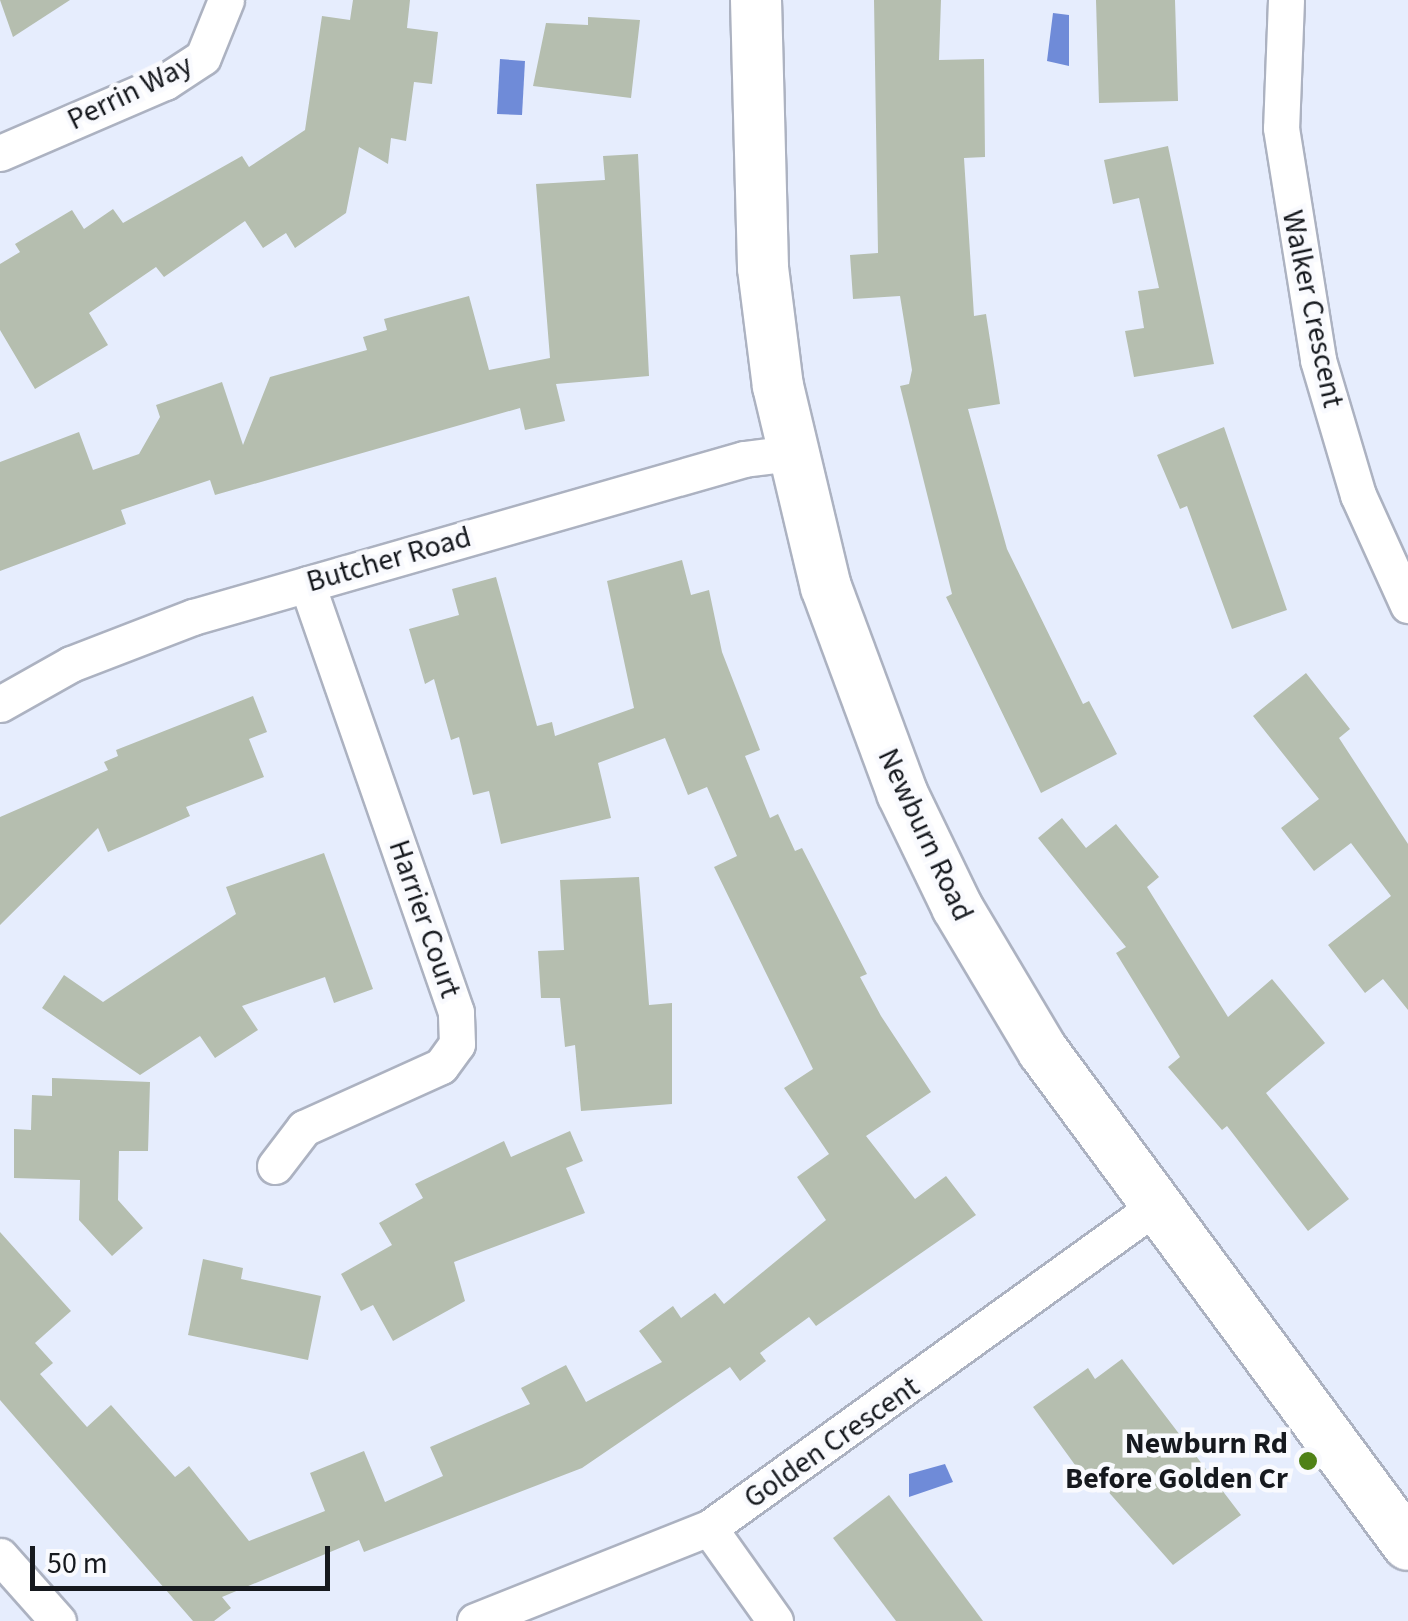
<!DOCTYPE html>
<html>
<head>
<meta charset="utf-8">
<style>
	body { margin:0 }
	#map { position:relative; width:1408px; height:1621px; overflow:hidden; background:#e6edfd; font-family:"Source Sans 3",sans-serif }
	div>[style] { position:absolute }
	[style*='--x'] { left:calc(var(--x)*1px); top:calc(var(--y)*1px); width:calc(var(--w)*1px); rotate:calc(var(--a)*1deg) }
	.water>* { inset:0; background:#6f8bd8 }
	.building>* { inset:0; background:#b5beaf }
	.roads { filter:drop-shadow(2px 0 #acb2c1) drop-shadow(-2px 0 #acb2c1) drop-shadow(0 2px #acb2c1) drop-shadow(0 -2px #acb2c1) }
	.street>* { height:35px; margin:-17.5px; padding:0 17.5px; transform-origin:17.5px; border-radius:17.5px; background:#fff }
	.secondary>* { height:50px; margin:-25px; padding:0 25px; transform-origin:25px; border-radius:25px; background:#fff }
	.dots>* { width:28px; height:28px; translate:-50% -50%; box-sizing:border-box; border:5px solid #f9fafe; border-radius:50% }
	span { translate:-50% -50%; white-space:nowrap; text-align:center; line-height:1.15; -webkit-text-stroke:9px #f9fafe; paint-order:stroke }
	.street-label { font-size:30px; color:#16191e }
	.poi-label { font-size:30px; color:#16191e; font-weight:700 }
	.right { translate:-100% -50%; text-align:right }
	.scale { position:absolute; left:30px; top:1546px; width:300px; height:45px; box-sizing:border-box; border:5px solid #16191e; border-top:0; padding-left:12px; font-size:30px; line-height:35px; white-space:nowrap; color:#16191e; -webkit-text-stroke:8px #f9fafe; paint-order:stroke }
</style>
</head>
<body>
<div id="map">
	<div class="water">
		<i style="clip-path:polygon(1053px 13px,1069px 15px,1069px 66px,1047px 61px)"></i>
		<i style="clip-path:polygon(500px 59px,525px 61px,522px 115px,497px 114px)"></i>
		<i style="clip-path:polygon(945px 1464px,953px 1482px,909px 1497px,909px 1474px)"></i>
	</div>
	<div class="building">
		<i style="clip-path:polygon(0 0,70px 0,13px 37px)"></i>
		<i style="clip-path:polygon(353px 0,410px 0,407px 28px,438px 32px,432px 84px,414px 82px,406px 141px,391px 138px,388px 164px,359px 147px,346px 213px,295px 248px,286px 233px,263px 248px,245px 221px,164px 277px,156px 267px,89px 313px,108px 345px,35px 389px,0 330px,0 264px,20px 252px,15px 244px,72px 210px,84px 229px,113px 209px,123px 223px,242px 156px,249px 167px,305px 130px,322px 16px,350px 20px)"></i>
		<i style="clip-path:polygon(874px 0,941px 0,939px 60px,984px 59px,985px 157px,964px 158px,974px 316px,986px 314px,1000px 404px,968px 409px,1007px 549px,1083px 704px,1089px 701px,1117px 754px,1041px 793px,946px 597px,952px 594px,900px 386px,909px 384px,912px 370px,900px 296px,853px 299px,850px 255px,878px 253px)"></i>
		<i style="clip-path:polygon(1096px 0,1175px 0,1178px 101px,1099px 103px)"></i>
		<i style="clip-path:polygon(588px 17px,640px 20px,631px 98px,533px 86px,546px 23px,588px 25px)"></i>
		<i style="clip-path:polygon(1168px 146px,1214px 364px,1134px 377px,1125px 331px,1144px 328px,1138px 291px,1159px 288px,1139px 198px,1113px 204px,1104px 160px)"></i>
		<i style="clip-path:polygon(638px 154px,649px 376px,556px 384px,565px 421px,525px 430px,520px 408px,215px 495px,210px 480px,121px 510px,126px 524px,0 571px,0 462px,79px 432px,93px 470px,139px 454px,160px 417px,156px 405px,222px 382px,243px 445px,270px 377px,367px 350px,363px 337px,387px 330px,384px 319px,469px 296px,489px 370px,550px 358px,536px 184px,605px 180px,603px 156px)"></i>
		<i style="clip-path:polygon(1224px 427px,1287px 610px,1232px 629px,1187px 506px,1180px 509px,1157px 455px)"></i>
		<i style="clip-path:polygon(682px 560px,691px 595px,709px 590px,722px 652px,760px 750px,745px 756px,770px 818px,778px 814px,795px 851px,802px 848px,867px 974px,860px 977px,881px 1016px,931px 1092px,866px 1136px,915px 1199px,946px 1176px,976px 1215px,816px 1326px,809px 1317px,760px 1353px,766px 1361px,740px 1381px,730px 1367px,582px 1468px,364px 1552px,359px 1540px,222px 1597px,231px 1608px,214px 1621px,193px 1621px,0 1400px,0 1232px,71px 1311px,35px 1343px,53px 1363px,40px 1374px,87px 1427px,111px 1405px,175px 1477px,189px 1466px,249px 1541px,325px 1511px,310px 1473px,364px 1451px,385px 1502px,443px 1476px,430px 1447px,530px 1404px,521px 1388px,566px 1365px,586px 1402px,662px 1362px,639px 1331px,673px 1306px,681px 1318px,715px 1293px,724px 1304px,826px 1220px,797px 1177px,829px 1154px,784px 1088px,813px 1069px,714px 867px,737px 856px,707px 787px,688px 795px,665px 738px,598px 763px,611px 818px,501px 844px,489px 791px,473px 795px,459px 737px,451px 740px,434px 679px,425px 684px,409px 629px,459px 615px,452px 589px,496px 577px,537px 726px,552px 722px,555px 736px,634px 708px,607px 581px)"></i>
		<i style="clip-path:polygon(1306px 673px,1350px 729px,1339px 738px,1408px 844px,1408px 1010px,1383px 979px,1365px 993px,1328px 945px,1391px 896px,1351px 843px,1314px 871px,1281px 828px,1319px 799px,1253px 716px)"></i>
		<i style="clip-path:polygon(253px 696px,267px 732px,249px 739px,264px 777px,186px 807px,190px 816px,108px 852px,98px 828px,0 925px,0 817px,108px 770px,104px 762px,118px 756px,116px 750px)"></i>
		<i style="clip-path:polygon(1062px 818px,1086px 848px,1116px 824px,1159px 877px,1147px 887px,1228px 1017px,1272px 979px,1325px 1043px,1266px 1093px,1349px 1199px,1308px 1231px,1227px 1126px,1222px 1130px,1168px 1067px,1180px 1057px,1116px 953px,1126px 947px,1038px 838px)"></i>
		<i style="clip-path:polygon(324px 853px,373px 989px,334px 1003px,325px 977px,242px 1006px,258px 1030px,215px 1058px,200px 1036px,140px 1075px,42px 1008px,64px 975px,103px 1002px,236px 914px,226px 887px)"></i>
		<i style="clip-path:polygon(639px 877px,649px 1005px,672px 1003px,672px 1104px,581px 1111px,575px 1045px,565px 1047px,560px 998px,541px 998px,538px 951px,564px 950px,560px 880px)"></i>
		<i style="clip-path:polygon(52px 1078px,150px 1082px,148px 1151px,119px 1151px,118px 1200px,143px 1228px,112px 1256px,79px 1220px,80px 1180px,14px 1178px,14px 1129px,31px 1130px,32px 1095px,52px 1096px)"></i>
		<i style="clip-path:polygon(570px 1131px,583px 1161px,566px 1168px,585px 1213px,454px 1262px,465px 1301px,393px 1341px,373px 1305px,361px 1311px,341px 1274px,392px 1245px,379px 1223px,423px 1198px,415px 1184px,504px 1141px,511px 1157px)"></i>
		<i style="clip-path:polygon(203px 1259px,243px 1268px,241px 1279px,321px 1296px,308px 1360px,188px 1335px)"></i>
		<i style="clip-path:polygon(1122px 1359px,1241px 1515px,1173px 1565px,1090px 1471px,1083px 1476px,1033px 1407px,1088px 1368px,1095px 1379px)"></i>
		<i style="clip-path:polygon(889px 1495px,983px 1621px,896px 1621px,833px 1538px)"></i>
	</div>
	<div class="roads">
		<div class="street">
			<i style="--x:1286;--y:0;--w:128;--a:92.2"></i>
			<i style="--x:1281;--y:128;--w:235;--a:80.9"></i>
			<i style="--x:1318;--y:360;--w:141;--a:73.5"></i>
			<i style="--x:1358;--y:495;--w:121;--a:65.6"></i>
			<i style="--x:0;--y:153;--w:180;--a:-23.3"></i>
			<i style="--x:165;--y:82;--w:45;--a:-33.3"></i>
			<i style="--x:203;--y:57;--w:61;--a:-68"></i>
			<i style="--x:0;--y:704;--w:81;--a:-29.4"></i>
			<i style="--x:71;--y:664;--w:131;--a:-21.1"></i>
			<i style="--x:193;--y:617;--w:573;--a:-16"></i>
			<i style="--x:744;--y:459;--w:47;--a:-7.3"></i>
			<i style="--x:275;--y:1166;--w:48;--a:-52.7"></i>
			<i style="--x:304;--y:1128;--w:150;--a:-24.3"></i>
			<i style="--x:441;--y:1066;--w:27;--a:-54"></i>
			<i style="--x:457;--y:1044;--w:32;--a:-92"></i>
			<i style="--x:456;--y:1012;--w:453;--a:-109.2"></i>
			<i style="--x:709;--y:1528;--w:114;--a:54.6"></i>
			<i style="--x:0;--y:1556;--w:87;--a:48.3"></i>
			<i style="--x:475;--y:1621;--w:252;--a:-21.7"></i>
			<i style="--x:709;--y:1528;--w:551;--a:-35.77"></i>
		</div>
		<div class="secondary">
			<i style="--x:756;--y:0;--w:268;--a:88.5"></i>
			<i style="--x:763;--y:268;--w:119;--a:82.8"></i>
			<i style="--x:778;--y:386;--w:207;--a:76.6"></i>
			<i style="--x:826;--y:587;--w:220;--a:69.7"></i>
			<i style="--x:902;--y:793;--w:127;--a:64.2"></i>
			<i style="--x:957;--y:907;--w:168;--a:59.2"></i>
			<i style="--x:1043;--y:1051;--w:614;--a:53.54"></i>
		</div>
	</div>
	<div class="dots">
		<i style="left:1308px;top:1461px;background:#4f8217"></i>
	</div>
	<div class="street-label">
		<span style="left:130px;top:93px;rotate:-26deg">Perrin Way</span>
		<span style="left:1312px;top:309px;rotate:78deg">Walker Crescent</span>
		<span style="left:389px;top:560px;rotate:-16deg">Butcher Road</span>
		<span style="left:925px;top:835px;rotate:65deg">Newburn Road</span>
		<span style="left:424px;top:919px;rotate:71deg">Harrier Court</span>
		<span style="left:832px;top:1443px;rotate:-35deg">Golden Crescent</span>
	</div>
	<div class="poi-label">
		<span class="right" style="left:1288px;top:1461px">Newburn Rd<br>Before Golden Cr</span>
	</div>
	<div class="scale">50 m</div>
</div>
</body>
</html>
